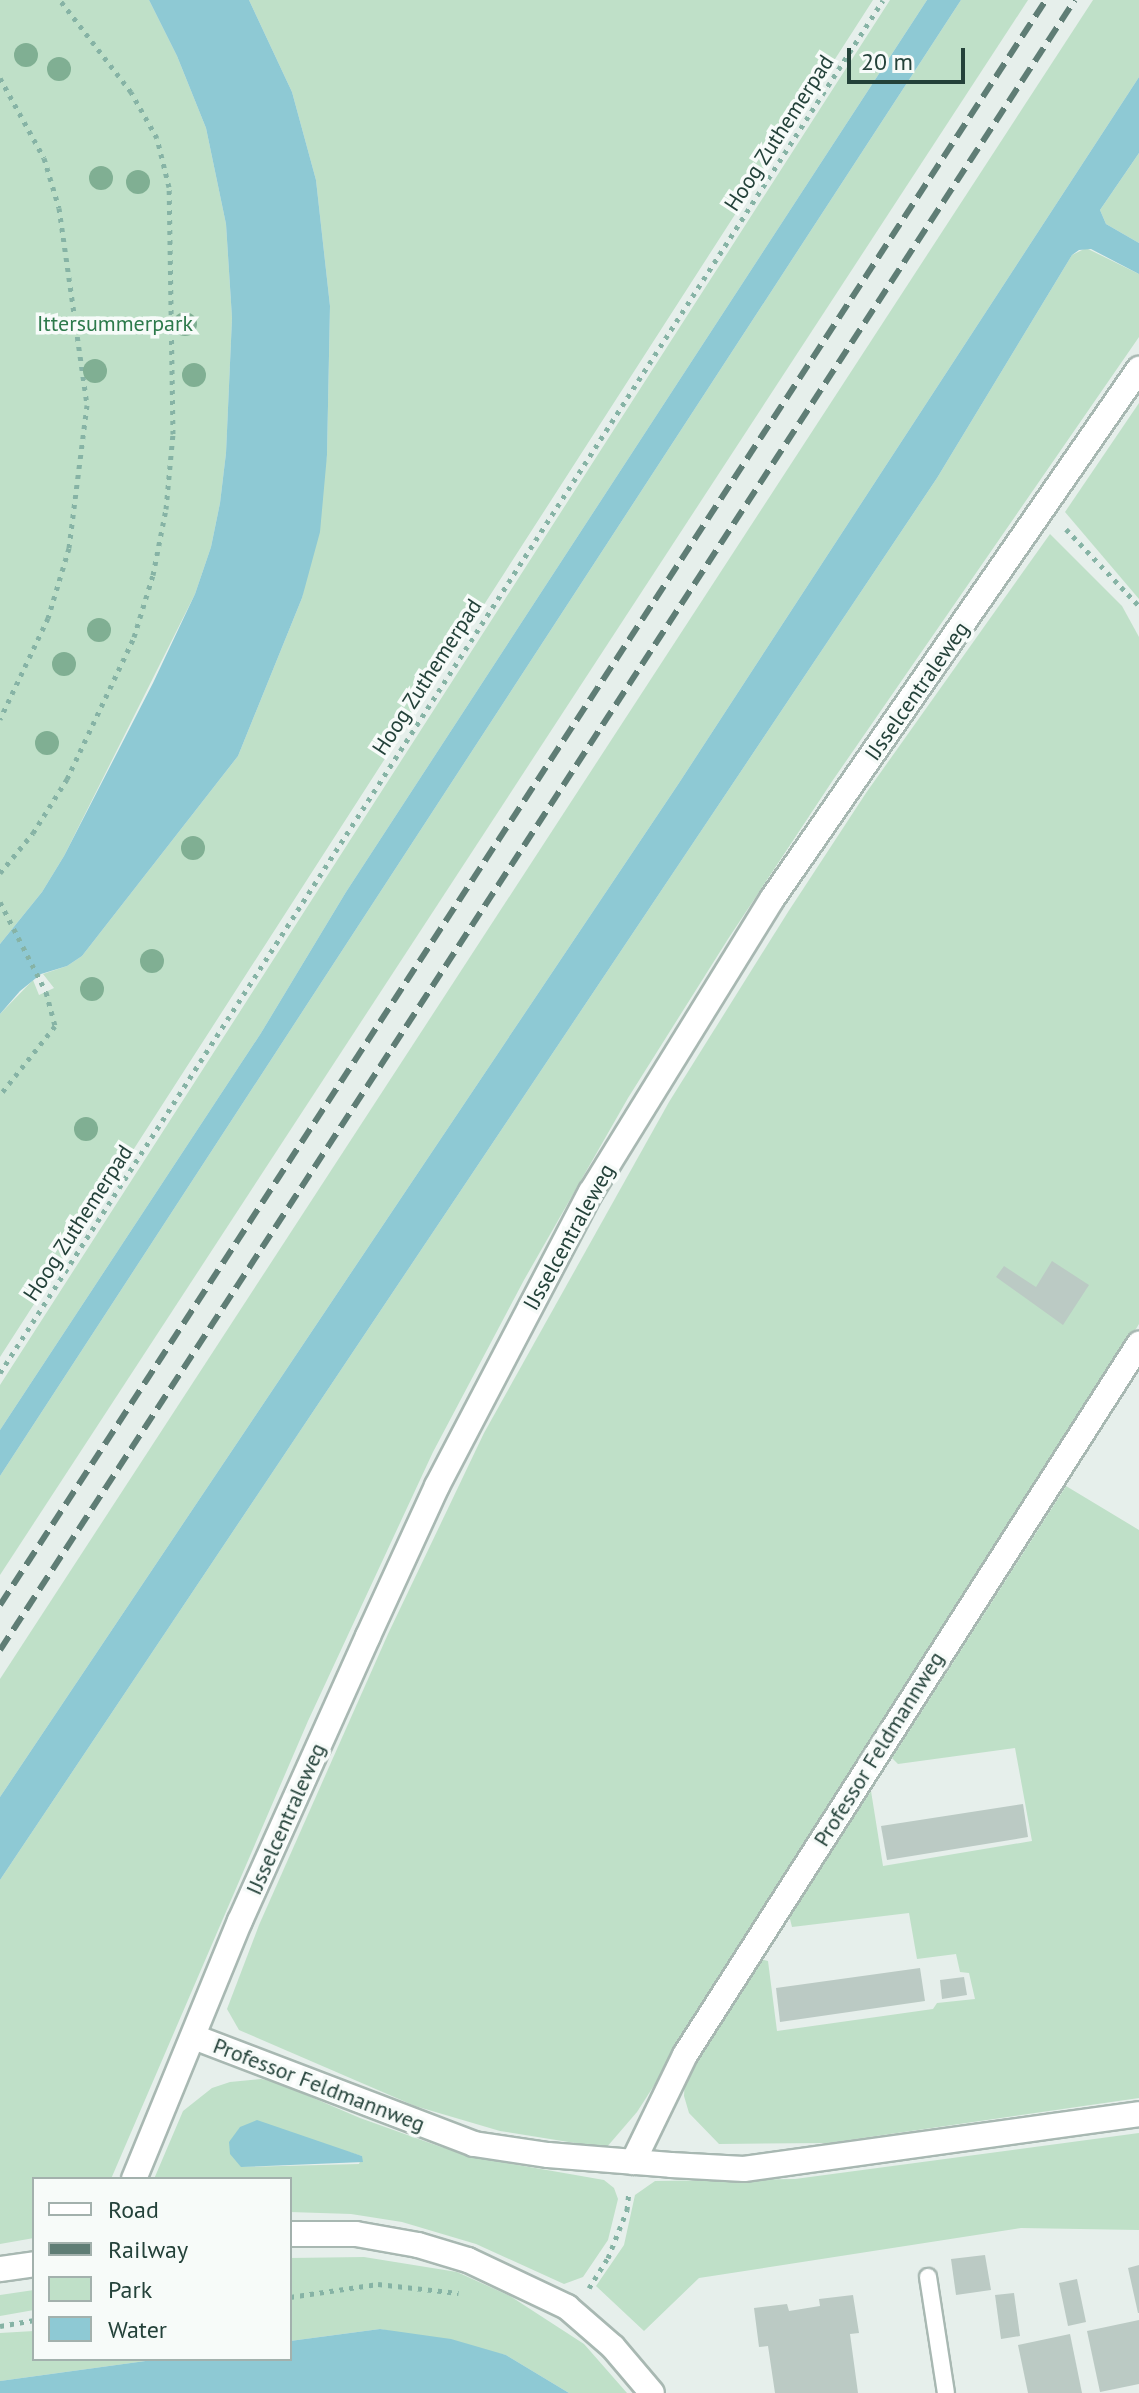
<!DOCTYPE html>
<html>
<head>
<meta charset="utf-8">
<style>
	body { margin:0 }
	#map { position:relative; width:1139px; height:2393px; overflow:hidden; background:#e6efeb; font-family:"PT Sans",sans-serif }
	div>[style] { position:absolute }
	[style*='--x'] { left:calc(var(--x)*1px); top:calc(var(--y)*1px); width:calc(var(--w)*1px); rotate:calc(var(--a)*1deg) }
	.green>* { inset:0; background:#bfe0c8 }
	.water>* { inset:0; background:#8ec9d4 }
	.building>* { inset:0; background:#bbcac4 }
	.path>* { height:5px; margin-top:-2.5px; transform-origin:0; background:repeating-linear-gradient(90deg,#86b3a5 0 4px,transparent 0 10px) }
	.roads { filter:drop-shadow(2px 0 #a8b8b2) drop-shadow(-2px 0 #a8b8b2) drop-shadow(0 2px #a8b8b2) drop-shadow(0 -2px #a8b8b2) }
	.lane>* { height:16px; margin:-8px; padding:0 8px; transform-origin:8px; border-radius:8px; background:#fff }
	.street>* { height:24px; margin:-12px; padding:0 12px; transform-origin:12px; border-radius:12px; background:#fff }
	.secondary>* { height:24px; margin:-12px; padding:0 12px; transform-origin:12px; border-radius:12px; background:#fff }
	.rail>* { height:6px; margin-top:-3px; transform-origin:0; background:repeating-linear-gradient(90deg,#5f7d75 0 16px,transparent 0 24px) }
	.trees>* { width:24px; height:24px; margin:-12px; border-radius:50%; background:#80af93 }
	span { translate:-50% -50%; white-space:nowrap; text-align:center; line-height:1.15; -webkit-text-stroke:7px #f7fbf9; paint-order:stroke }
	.street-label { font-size:22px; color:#24423a }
	.park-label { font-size:22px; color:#2d7a4b }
	.legend { position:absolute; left:32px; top:2177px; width:260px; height:184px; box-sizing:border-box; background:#f7fbf9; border:2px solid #a3b1ad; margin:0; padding:10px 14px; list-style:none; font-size:24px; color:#24423a }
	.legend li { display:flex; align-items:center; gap:16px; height:40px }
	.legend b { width:40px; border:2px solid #a3b1ad }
	.scale { position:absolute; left:847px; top:48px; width:118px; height:36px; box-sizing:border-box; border:4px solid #24423a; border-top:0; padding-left:10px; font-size:24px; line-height:28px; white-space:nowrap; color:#24423a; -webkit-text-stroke:6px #f7fbf9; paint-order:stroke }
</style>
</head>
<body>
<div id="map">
	<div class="green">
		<i style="clip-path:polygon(0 0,149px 0,177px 56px,206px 128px,226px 224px,232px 318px,226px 453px,220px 503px,211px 547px,195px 594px,64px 856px,42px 892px,0 944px)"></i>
		<i style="clip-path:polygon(249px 0,873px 0,0 1357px,0 1014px,33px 980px,39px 995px,54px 988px,43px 974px,67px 966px,82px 956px,238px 756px,302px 598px,327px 455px,330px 306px,316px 180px,292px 92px)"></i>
		<i style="clip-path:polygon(890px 0,927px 0,346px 892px,261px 1033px,0 1430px,0 1385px)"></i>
		<i style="clip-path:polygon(961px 0,1028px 0,0 1575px,0 1476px)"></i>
		<i style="clip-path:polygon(1093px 0,1139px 0,1139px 77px,679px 783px,0 1797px,0 1679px)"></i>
		<i style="clip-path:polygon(1139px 153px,1139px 243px,1106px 224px,1100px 210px)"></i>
		<i style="clip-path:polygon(1086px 248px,1139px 274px,1139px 337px,833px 780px,728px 939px,628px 1098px,524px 1280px,433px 1452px,308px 1721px,111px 2179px,34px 2179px,34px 2238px,0 2244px,0 1880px,937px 478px,1072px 255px)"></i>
		<i style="clip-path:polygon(1139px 403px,1139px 599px,1065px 512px)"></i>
		<i style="clip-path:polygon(1050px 534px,1122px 606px,1139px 637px,1139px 1324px,1031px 1500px,637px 2112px,606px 2148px,500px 2131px,415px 2106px,239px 2030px,227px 2009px,259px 1925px,388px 1634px,484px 1433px,669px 1102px,788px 912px,866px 793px)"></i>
		<i style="clip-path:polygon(1066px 1486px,1139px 1530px,1139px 2098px,828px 2143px,719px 2144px,689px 2113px,684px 2096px,685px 2077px,760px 1959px,768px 1961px,777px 2031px,933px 2009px,937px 2003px,975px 1999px,969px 1973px,960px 1972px,956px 1954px,917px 1959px,909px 1913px,792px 1927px,789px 1915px,871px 1791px,883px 1866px,1032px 1841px,1015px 1748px,898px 1764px,892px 1758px)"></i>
		<i style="clip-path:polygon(evenodd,261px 2079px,276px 2082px,360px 2118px,441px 2147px,495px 2161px,604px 2180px,614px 2188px,618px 2199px,608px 2240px,583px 2277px,564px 2284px,476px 2244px,402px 2222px,351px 2214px,290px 2212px,290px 2179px,154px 2179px,183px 2111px,212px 2088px,230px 2082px,261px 2079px,326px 2145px,362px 2156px,359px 2164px,241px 2167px,326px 2145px)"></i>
		<i style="clip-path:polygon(1139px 2133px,1139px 2230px,1021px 2228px,699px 2278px,644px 2331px,596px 2286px,624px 2245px,635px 2195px,655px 2181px,795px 2179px)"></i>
		<i style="clip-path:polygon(364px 2257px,457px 2272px,510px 2296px,584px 2344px,627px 2393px,569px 2393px,506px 2355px,380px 2329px,290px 2341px,290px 2258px)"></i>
		<i style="clip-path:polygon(34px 2290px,34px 2310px,0 2316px,0 2295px)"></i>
		<i style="clip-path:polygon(34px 2331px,34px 2359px,160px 2359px,0 2381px,0 2333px)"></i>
	</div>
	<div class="water">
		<i style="clip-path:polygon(149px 0,249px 0,292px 92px,316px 180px,330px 306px,327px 455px,320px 532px,302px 598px,238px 756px,82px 956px,67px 966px,41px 974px,20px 991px,0 1014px,0 944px,42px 892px,64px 856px,153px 683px,195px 594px,211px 547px,220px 503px,226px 453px,232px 318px,226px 224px,206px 128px,177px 56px)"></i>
		<i style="clip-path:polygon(927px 0,961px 0,0 1476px,0 1430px,261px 1033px,346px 892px)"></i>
		<i style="clip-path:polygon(1139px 77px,1139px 153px,1100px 210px,1106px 224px,1139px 243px,1139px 274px,1091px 249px,1079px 250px,1072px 255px,937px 478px,0 1880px,0 1797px,679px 783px)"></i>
		<i style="clip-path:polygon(257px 2120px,362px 2156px,363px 2162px,241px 2167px,230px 2154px,229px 2142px,240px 2127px)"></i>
		<i style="clip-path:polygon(380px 2329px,451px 2339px,506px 2355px,569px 2393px,0 2393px,0 2381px,160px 2359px,290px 2359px,290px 2341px)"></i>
	</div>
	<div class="building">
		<i style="clip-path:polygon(1052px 1261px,1089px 1285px,1063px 1325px,996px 1277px,1004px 1266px,1036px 1287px)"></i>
		<i style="clip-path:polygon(1023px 1804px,1028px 1837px,887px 1860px,881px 1826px)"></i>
		<i style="clip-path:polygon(920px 1968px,925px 2001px,780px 2022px,776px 1988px)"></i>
		<i style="clip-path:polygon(964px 1977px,967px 1995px,942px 1999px,940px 1980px)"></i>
		<i style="clip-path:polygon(985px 2255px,991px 2290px,956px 2295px,951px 2259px)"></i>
		<i style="clip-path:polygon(1139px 2265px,1139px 2313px,1138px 2313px,1128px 2268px)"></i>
		<i style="clip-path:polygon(1077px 2279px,1086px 2322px,1068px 2326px,1059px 2283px)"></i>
		<i style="clip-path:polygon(1014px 2293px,1020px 2336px,1001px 2339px,995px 2295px)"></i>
		<i style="clip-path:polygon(853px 2295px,859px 2333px,850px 2334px,858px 2393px,775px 2393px,768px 2346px,759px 2347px,754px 2308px,787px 2304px,789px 2311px,820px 2306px,819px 2299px)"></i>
		<i style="clip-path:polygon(1139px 2320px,1139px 2384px,1100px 2392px,1087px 2331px)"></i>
		<i style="clip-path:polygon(1070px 2334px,1082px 2393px,1028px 2393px,1018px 2345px)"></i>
	</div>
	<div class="path">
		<i style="--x:0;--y:78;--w:91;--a:61.2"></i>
		<i style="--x:44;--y:158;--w:52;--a:73.3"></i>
		<i style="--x:59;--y:208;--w:199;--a:81.9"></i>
		<i style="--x:87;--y:405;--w:144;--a:97.2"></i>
		<i style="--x:69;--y:548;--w:73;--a:106.7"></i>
		<i style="--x:48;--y:618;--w:112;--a:115.4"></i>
		<i style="--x:1066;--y:529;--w:106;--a:46.5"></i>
		<i style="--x:0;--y:873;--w:52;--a:-50.5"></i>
		<i style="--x:33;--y:833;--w:64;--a:-57.8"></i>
		<i style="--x:67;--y:779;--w:157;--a:-64.7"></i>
		<i style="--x:134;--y:637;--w:65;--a:-73"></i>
		<i style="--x:153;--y:575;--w:67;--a:-78.9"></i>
		<i style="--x:166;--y:509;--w:75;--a:-84.7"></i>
		<i style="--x:173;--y:434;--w:247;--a:-90.9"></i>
		<i style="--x:169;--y:187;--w:50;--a:-103.8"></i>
		<i style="--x:157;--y:138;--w:53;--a:-119.5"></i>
		<i style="--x:131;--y:92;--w:116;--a:-127.7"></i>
		<i style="--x:0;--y:902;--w:101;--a:62.9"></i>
		<i style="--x:46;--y:992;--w:35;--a:75"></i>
		<i style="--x:55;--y:1026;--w:88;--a:128.6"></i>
		<i style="--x:0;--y:1373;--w:1632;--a:-57.25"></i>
		<i style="--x:589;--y:2288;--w:36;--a:-58"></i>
		<i style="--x:608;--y:2258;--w:52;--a:-68.4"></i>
		<i style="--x:627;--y:2210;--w:19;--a:-84"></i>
		<i style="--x:290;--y:2297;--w:89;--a:-8.4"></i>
		<i style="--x:378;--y:2284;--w:81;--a:6.4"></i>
		<i style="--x:0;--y:2326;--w:35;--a:-10"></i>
	</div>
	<div class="roads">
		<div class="lane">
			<i style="--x:928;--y:2277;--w:117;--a:81.2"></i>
		</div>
		<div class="street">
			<i style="--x:194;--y:2037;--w:300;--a:20.9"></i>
			<i style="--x:474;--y:2144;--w:75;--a:8.5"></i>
			<i style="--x:548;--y:2155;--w:123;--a:4.6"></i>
			<i style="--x:671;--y:2165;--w:73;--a:3.1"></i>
			<i style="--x:744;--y:2169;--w:399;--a:-7.9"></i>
			<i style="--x:633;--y:2162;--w:119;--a:-64.1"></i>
			<i style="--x:685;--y:2055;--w:844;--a:-57.44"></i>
			<i style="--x:134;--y:2179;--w:279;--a:-67.7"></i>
			<i style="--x:240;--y:1921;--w:312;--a:-65.8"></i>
			<i style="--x:368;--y:1636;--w:165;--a:-65.3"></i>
			<i style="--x:437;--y:1486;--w:332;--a:-62.4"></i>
			<i style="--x:591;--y:1192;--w:344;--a:-58.3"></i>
			<i style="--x:772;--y:899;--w:645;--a:-55.3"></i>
		</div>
		<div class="secondary">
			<i style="--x:290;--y:2234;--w:66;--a:0"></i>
			<i style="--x:356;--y:2234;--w:63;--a:10.1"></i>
			<i style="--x:418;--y:2245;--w:52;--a:16.7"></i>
			<i style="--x:468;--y:2260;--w:110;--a:25.4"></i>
			<i style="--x:567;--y:2307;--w:61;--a:41"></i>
			<i style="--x:613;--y:2347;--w:60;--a:49.7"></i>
			<i style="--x:0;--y:2269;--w:34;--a:-8"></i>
		</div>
	</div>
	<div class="rail">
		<i style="--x:0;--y:1605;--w:1916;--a:-56.91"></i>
		<i style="--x:0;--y:1650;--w:1969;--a:-56.92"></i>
	</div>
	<div class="trees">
		<i style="left:26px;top:55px"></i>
		<i style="left:59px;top:69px"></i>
		<i style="left:101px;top:178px"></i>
		<i style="left:138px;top:182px"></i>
		<i style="left:185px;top:324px"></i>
		<i style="left:95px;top:371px"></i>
		<i style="left:194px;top:375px"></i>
		<i style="left:99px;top:630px"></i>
		<i style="left:64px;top:664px"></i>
		<i style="left:47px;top:743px"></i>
		<i style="left:193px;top:848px"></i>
		<i style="left:152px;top:961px"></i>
		<i style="left:92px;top:989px"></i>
		<i style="left:86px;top:1129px"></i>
	</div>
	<div class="street-label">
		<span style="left:779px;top:133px;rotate:-57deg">Hoog Zuthemerpad</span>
		<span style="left:427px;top:677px;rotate:-57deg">Hoog Zuthemerpad</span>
		<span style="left:917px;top:691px;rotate:-55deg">IJsselcentraleweg</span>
		<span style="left:78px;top:1223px;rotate:-57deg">Hoog Zuthemerpad</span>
		<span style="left:569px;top:1237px;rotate:-61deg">IJsselcentraleweg</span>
		<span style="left:879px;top:1749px;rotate:-58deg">Professor Feldmannweg</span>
		<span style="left:286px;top:1819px;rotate:-66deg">IJsselcentraleweg</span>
		<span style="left:319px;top:2085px;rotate:21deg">Professor Feldmannweg</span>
	</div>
	<div class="park-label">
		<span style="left:115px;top:324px">Ittersummerpark</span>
	</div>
	<ul class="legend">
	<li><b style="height:10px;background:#fff"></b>Road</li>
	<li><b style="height:10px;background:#5f7d75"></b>Railway</li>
	<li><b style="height:22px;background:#bfe0c8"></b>Park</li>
	<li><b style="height:22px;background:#8ec9d4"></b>Water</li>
	</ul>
	<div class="scale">20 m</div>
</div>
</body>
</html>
